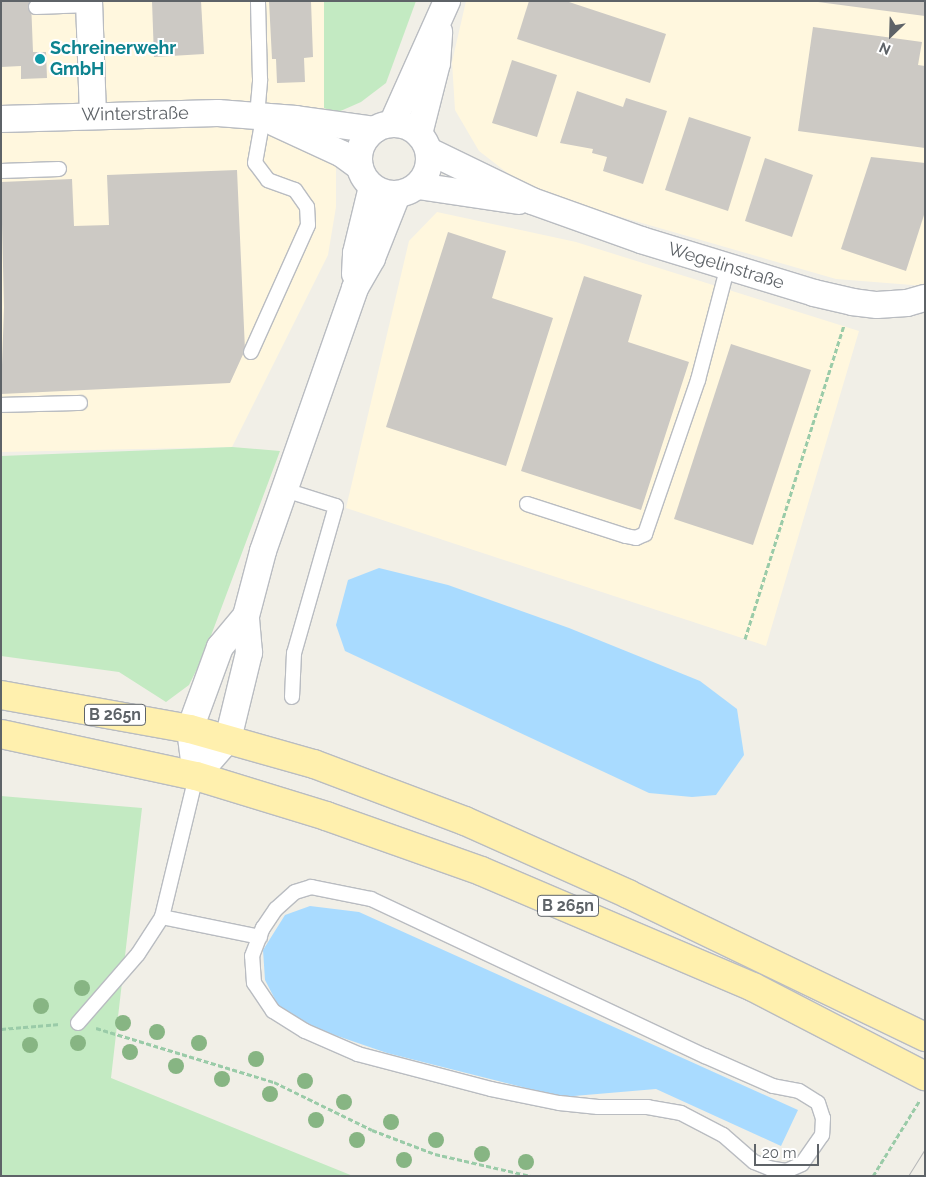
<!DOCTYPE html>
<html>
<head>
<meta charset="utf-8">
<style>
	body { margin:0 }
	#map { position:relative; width:926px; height:1177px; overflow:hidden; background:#f1efe7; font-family:Raleway,sans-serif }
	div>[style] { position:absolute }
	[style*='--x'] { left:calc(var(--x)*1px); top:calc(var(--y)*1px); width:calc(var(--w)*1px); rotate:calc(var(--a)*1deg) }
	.commercial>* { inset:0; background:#fff7de }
	.green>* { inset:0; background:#c3eac2 }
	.water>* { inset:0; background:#a9dbff }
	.building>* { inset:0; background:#ccc9c4 }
	.path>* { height:3px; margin-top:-1.5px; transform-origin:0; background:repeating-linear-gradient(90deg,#9acba8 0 5px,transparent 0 7.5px) }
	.roads { filter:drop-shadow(1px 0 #b9bcc1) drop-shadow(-1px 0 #b9bcc1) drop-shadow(0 1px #b9bcc1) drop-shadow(0 -1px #b9bcc1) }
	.service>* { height:14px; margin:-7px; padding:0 7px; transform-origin:7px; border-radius:7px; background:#fff }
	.minor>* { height:26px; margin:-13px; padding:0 13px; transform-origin:13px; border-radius:13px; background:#fff }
	.minor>.ring { margin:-13px; padding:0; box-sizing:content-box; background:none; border:26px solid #fff; border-radius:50% }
	.primary>* { height:28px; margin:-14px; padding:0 14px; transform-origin:14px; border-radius:14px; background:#fff0ae }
	.tram>* { height:1px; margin:-0.5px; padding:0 0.5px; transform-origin:0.5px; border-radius:0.5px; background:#b7b8b9 }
	.trees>* { width:16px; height:16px; margin:-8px; border-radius:50%; background:#87b583 }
	.dots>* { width:14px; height:14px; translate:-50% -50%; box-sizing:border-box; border:2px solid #fff; border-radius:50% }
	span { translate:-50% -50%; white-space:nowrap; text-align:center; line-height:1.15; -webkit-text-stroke:4px #fff; paint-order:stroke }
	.shield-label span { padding:1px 4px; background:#fff; border:1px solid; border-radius:4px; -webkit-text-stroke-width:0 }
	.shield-label { font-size:16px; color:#5e6368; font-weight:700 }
	.culture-label { font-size:18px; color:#0d838f; font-weight:700 }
	.left { translate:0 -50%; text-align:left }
	.street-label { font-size:18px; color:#5e6368 }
	.frame { position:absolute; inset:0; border:2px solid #5e6368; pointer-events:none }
	.north { position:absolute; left:866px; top:10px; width:50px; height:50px; -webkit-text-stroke:4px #fff; paint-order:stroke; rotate:204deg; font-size:14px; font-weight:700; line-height:20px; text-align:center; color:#5e6368 }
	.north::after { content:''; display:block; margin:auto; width:18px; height:22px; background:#5e6368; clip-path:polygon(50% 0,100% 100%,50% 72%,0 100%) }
	.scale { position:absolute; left:754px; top:1144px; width:65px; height:22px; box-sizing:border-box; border:2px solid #5e6368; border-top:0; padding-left:6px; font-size:15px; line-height:18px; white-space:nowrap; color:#5e6368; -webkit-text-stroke:4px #fff; paint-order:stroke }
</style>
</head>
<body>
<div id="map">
	<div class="commercial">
		<i style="clip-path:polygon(1px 1px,324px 1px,324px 108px,336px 113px,336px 207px,328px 255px,232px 447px,1px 452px)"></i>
		<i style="clip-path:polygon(466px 1px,925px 1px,925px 286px,836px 279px,583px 206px,515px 179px,479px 151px,455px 110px,452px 62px)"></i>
		<i style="clip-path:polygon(437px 212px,576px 242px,859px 331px,766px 646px,346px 508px,409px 241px)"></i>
	</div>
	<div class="green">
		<i style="clip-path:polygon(324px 1px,416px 1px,386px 83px,361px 102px,336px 113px,324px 108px)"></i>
		<i style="clip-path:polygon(232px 447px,280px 451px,203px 657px,189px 685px,166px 702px,119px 672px,1px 656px,1px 456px)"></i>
		<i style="clip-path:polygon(1px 796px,142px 808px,111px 1078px,353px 1176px,1px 1176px)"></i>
	</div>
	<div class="water">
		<i style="clip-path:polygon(379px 568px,448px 585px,569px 628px,700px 681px,737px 709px,744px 755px,716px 795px,692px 797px,649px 793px,345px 651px,336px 625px,348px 580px)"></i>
		<i style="clip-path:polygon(310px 906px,359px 912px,798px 1110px,781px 1146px,656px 1089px,562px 1097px,387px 1053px,317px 1029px,279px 1007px,265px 980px,263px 950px,285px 915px)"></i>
	</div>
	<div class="building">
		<i style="clip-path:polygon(1px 1px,31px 1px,33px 52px,46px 52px,47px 78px,21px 79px,21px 66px,1px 67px)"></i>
		<i style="clip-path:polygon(152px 1px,201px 1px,204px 54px,154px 57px)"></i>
		<i style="clip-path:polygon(269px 1px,311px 1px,313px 57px,304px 58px,305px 82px,277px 83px,276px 59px,272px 59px)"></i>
		<i style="clip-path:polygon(529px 1px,566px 1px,666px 34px,650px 83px,517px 39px)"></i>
		<i style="clip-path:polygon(925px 1px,925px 16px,818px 2px,818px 1px)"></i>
		<i style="clip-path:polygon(813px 27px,922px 42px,918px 65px,925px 66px,925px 148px,798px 131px)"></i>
		<i style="clip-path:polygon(512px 60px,557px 75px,537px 137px,492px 123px)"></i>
		<i style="clip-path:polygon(577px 91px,623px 107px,626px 98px,667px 111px,643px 184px,603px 171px,607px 157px,592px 153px,593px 149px,560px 143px)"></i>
		<i style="clip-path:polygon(689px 117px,751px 137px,728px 211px,665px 190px)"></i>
		<i style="clip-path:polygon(871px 157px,925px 163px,925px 212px,906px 271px,841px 249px)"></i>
		<i style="clip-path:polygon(765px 158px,813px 175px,792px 237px,745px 221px)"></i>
		<i style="clip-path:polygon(237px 170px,245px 350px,230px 383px,1px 394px,4px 307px,1px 182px,72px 179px,74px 226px,109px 225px,107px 175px)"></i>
		<i style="clip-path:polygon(448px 232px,506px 251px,492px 298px,553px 318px,506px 466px,386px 427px)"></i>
		<i style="clip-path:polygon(584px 276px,642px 295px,628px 342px,689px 362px,641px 510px,521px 471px)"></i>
		<i style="clip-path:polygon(731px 344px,811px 370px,753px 545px,674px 519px)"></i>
	</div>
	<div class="path">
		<i style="--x:745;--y:639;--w:329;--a:-72.5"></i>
		<i style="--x:96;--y:1028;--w:186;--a:16.9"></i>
		<i style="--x:274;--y:1082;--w:109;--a:26.1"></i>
		<i style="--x:372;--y:1130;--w:67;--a:20.9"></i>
		<i style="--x:435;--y:1154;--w:98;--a:12.9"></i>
		<i style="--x:1;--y:1029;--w:59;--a:-4.8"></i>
		<i style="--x:873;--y:1176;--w:89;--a:-58.3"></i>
	</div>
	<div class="roads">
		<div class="service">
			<i style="--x:36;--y:7;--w:54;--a:-2.1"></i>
			<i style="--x:257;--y:116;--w:37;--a:-85"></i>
			<i style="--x:260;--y:79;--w:78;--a:-91.5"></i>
			<i style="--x:1;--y:171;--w:58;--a:-2"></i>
			<i style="--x:251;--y:352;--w:139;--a:-65.8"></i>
			<i style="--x:308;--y:225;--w:18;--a:-93"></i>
			<i style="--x:307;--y:207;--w:21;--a:-125"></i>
			<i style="--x:295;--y:190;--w:29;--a:-160"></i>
			<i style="--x:268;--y:180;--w:21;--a:-127"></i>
			<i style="--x:255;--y:163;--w:46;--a:-79.9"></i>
			<i style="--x:1;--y:405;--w:79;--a:-1.5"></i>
			<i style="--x:285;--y:490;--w:53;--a:17.4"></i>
			<i style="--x:336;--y:506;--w:153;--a:105.9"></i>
			<i style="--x:294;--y:653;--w:44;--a:92.6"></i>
			<i style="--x:527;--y:504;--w:104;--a:17.9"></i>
			<i style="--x:626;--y:536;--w:10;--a:11"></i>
			<i style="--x:636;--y:538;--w:10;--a:-24"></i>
			<i style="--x:645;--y:534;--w:163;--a:-71"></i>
			<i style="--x:698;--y:380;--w:118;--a:-75.3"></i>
			<i style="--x:311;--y:887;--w:61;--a:11.3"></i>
			<i style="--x:371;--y:899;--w:369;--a:25.2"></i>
			<i style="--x:705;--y:1056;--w:74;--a:23.8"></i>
			<i style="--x:773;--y:1086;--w:26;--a:11"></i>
			<i style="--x:799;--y:1091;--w:22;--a:32"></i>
			<i style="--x:818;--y:1103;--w:16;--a:72"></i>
			<i style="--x:823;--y:1118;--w:17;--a:93"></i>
			<i style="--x:822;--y:1135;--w:35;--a:125"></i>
			<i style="--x:802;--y:1164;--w:17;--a:156"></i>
			<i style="--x:786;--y:1171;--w:17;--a:-170"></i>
			<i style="--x:769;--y:1168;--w:16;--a:-158"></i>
			<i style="--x:754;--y:1162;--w:41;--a:-138.9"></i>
			<i style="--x:723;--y:1135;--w:47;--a:-152.4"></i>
			<i style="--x:681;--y:1113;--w:34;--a:-170"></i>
			<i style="--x:648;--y:1107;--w:50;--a:180"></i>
			<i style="--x:598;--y:1107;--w:39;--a:-174"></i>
			<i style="--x:559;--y:1103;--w:69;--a:-168.4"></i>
			<i style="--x:491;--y:1089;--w:138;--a:-165.3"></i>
			<i style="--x:358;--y:1054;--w:58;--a:-156.5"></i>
			<i style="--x:305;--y:1031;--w:38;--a:-148"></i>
			<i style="--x:273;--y:1011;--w:34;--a:-124"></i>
			<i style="--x:254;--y:983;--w:27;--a:-94"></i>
			<i style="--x:252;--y:956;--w:30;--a:-69"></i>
			<i style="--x:263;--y:928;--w:23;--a:-56"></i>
			<i style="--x:276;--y:909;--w:25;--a:-42"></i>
			<i style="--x:295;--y:892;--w:17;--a:-17"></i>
			<i style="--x:162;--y:917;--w:100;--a:11.5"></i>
			<i style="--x:78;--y:1023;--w:91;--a:-49"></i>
			<i style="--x:138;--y:954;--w:44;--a:-57"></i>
			<i style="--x:162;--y:917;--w:145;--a:-76.4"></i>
		</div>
		<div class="minor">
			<i style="--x:89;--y:1;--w:113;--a:88"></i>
			<i style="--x:1;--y:119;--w:217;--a:-1.6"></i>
			<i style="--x:218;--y:113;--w:78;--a:4.4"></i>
			<i style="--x:296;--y:119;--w:79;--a:8"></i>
			<i style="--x:275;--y:123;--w:74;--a:24.8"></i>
			<i style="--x:342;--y:154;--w:22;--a:36"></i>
			<i class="ring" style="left:359px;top:124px;width:44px;height:44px"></i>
			<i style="--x:392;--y:124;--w:135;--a:-65.9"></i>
			<i style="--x:419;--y:134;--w:73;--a:-75.8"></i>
			<i style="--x:437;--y:63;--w:31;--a:-86"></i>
			<i style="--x:429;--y:151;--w:114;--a:25.9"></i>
			<i style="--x:532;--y:201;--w:116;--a:19.7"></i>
			<i style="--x:641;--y:240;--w:181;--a:17"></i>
			<i style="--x:814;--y:293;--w:39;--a:13"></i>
			<i style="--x:852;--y:302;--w:25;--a:7"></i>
			<i style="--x:877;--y:305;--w:30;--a:-4"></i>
			<i style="--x:907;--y:303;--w:19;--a:-16"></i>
			<i style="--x:418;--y:186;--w:102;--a:8.4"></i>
			<i style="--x:355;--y:274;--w:21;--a:-87"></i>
			<i style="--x:356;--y:253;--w:68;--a:-76.4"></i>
			<i style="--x:196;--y:776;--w:49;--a:-49.1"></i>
			<i style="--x:228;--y:739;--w:89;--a:-76.3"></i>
			<i style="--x:249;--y:653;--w:37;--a:-95"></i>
			<i style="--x:246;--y:616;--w:67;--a:-75.3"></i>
			<i style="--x:263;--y:551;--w:279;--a:-70.7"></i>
			<i style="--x:355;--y:288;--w:34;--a:-60"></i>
			<i style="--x:372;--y:258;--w:68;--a:-68.4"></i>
			<i style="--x:196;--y:776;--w:47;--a:-97.3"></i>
			<i style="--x:190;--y:729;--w:87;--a:-69.9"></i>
			<i style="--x:220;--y:647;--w:40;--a:-50"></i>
		</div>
		<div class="primary">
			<i style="--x:1;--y:695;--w:192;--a:10.2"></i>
			<i style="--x:190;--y:729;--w:129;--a:15.8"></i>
			<i style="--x:314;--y:764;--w:161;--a:20.7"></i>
			<i style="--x:465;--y:821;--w:179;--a:24.1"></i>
			<i style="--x:628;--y:894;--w:330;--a:25.7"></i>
			<i style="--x:1;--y:734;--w:199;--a:12.2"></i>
			<i style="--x:196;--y:776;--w:136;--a:17.1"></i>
			<i style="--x:326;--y:816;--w:164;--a:19.5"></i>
			<i style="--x:481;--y:871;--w:296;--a:23.1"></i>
			<i style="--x:753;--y:987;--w:194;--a:27.4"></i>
		</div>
	</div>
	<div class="tram">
		<i style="--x:908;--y:1176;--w:32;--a:-58"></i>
		<i style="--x:924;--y:1176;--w:2;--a:-63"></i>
	</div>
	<div class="trees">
		<i style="left:82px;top:988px"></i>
		<i style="left:41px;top:1006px"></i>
		<i style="left:123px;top:1023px"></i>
		<i style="left:157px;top:1032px"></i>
		<i style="left:78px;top:1043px"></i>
		<i style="left:199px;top:1043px"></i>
		<i style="left:30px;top:1045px"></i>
		<i style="left:130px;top:1052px"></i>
		<i style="left:256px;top:1059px"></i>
		<i style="left:176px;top:1066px"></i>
		<i style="left:222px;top:1079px"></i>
		<i style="left:305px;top:1081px"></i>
		<i style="left:270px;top:1094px"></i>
		<i style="left:344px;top:1102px"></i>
		<i style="left:316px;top:1120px"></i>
		<i style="left:391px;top:1122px"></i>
		<i style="left:357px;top:1140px"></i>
		<i style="left:436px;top:1140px"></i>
		<i style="left:482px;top:1154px"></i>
		<i style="left:404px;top:1160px"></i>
		<i style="left:526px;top:1162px"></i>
	</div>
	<div class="dots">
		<i style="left:40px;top:59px;background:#0f9aa8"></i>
	</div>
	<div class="shield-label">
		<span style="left:115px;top:715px">B 265n</span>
		<span style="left:568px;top:906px">B 265n</span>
	</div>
	<div class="culture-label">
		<span class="left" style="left:50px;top:59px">Schreinerwehr<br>GmbH</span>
	</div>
	<div class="street-label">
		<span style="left:135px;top:114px;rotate:-1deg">Winterstraße</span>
		<span style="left:726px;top:266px;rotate:17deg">Wegelinstraße</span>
	</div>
	<div class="frame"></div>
	<div class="north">N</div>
	<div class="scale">20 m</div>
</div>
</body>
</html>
